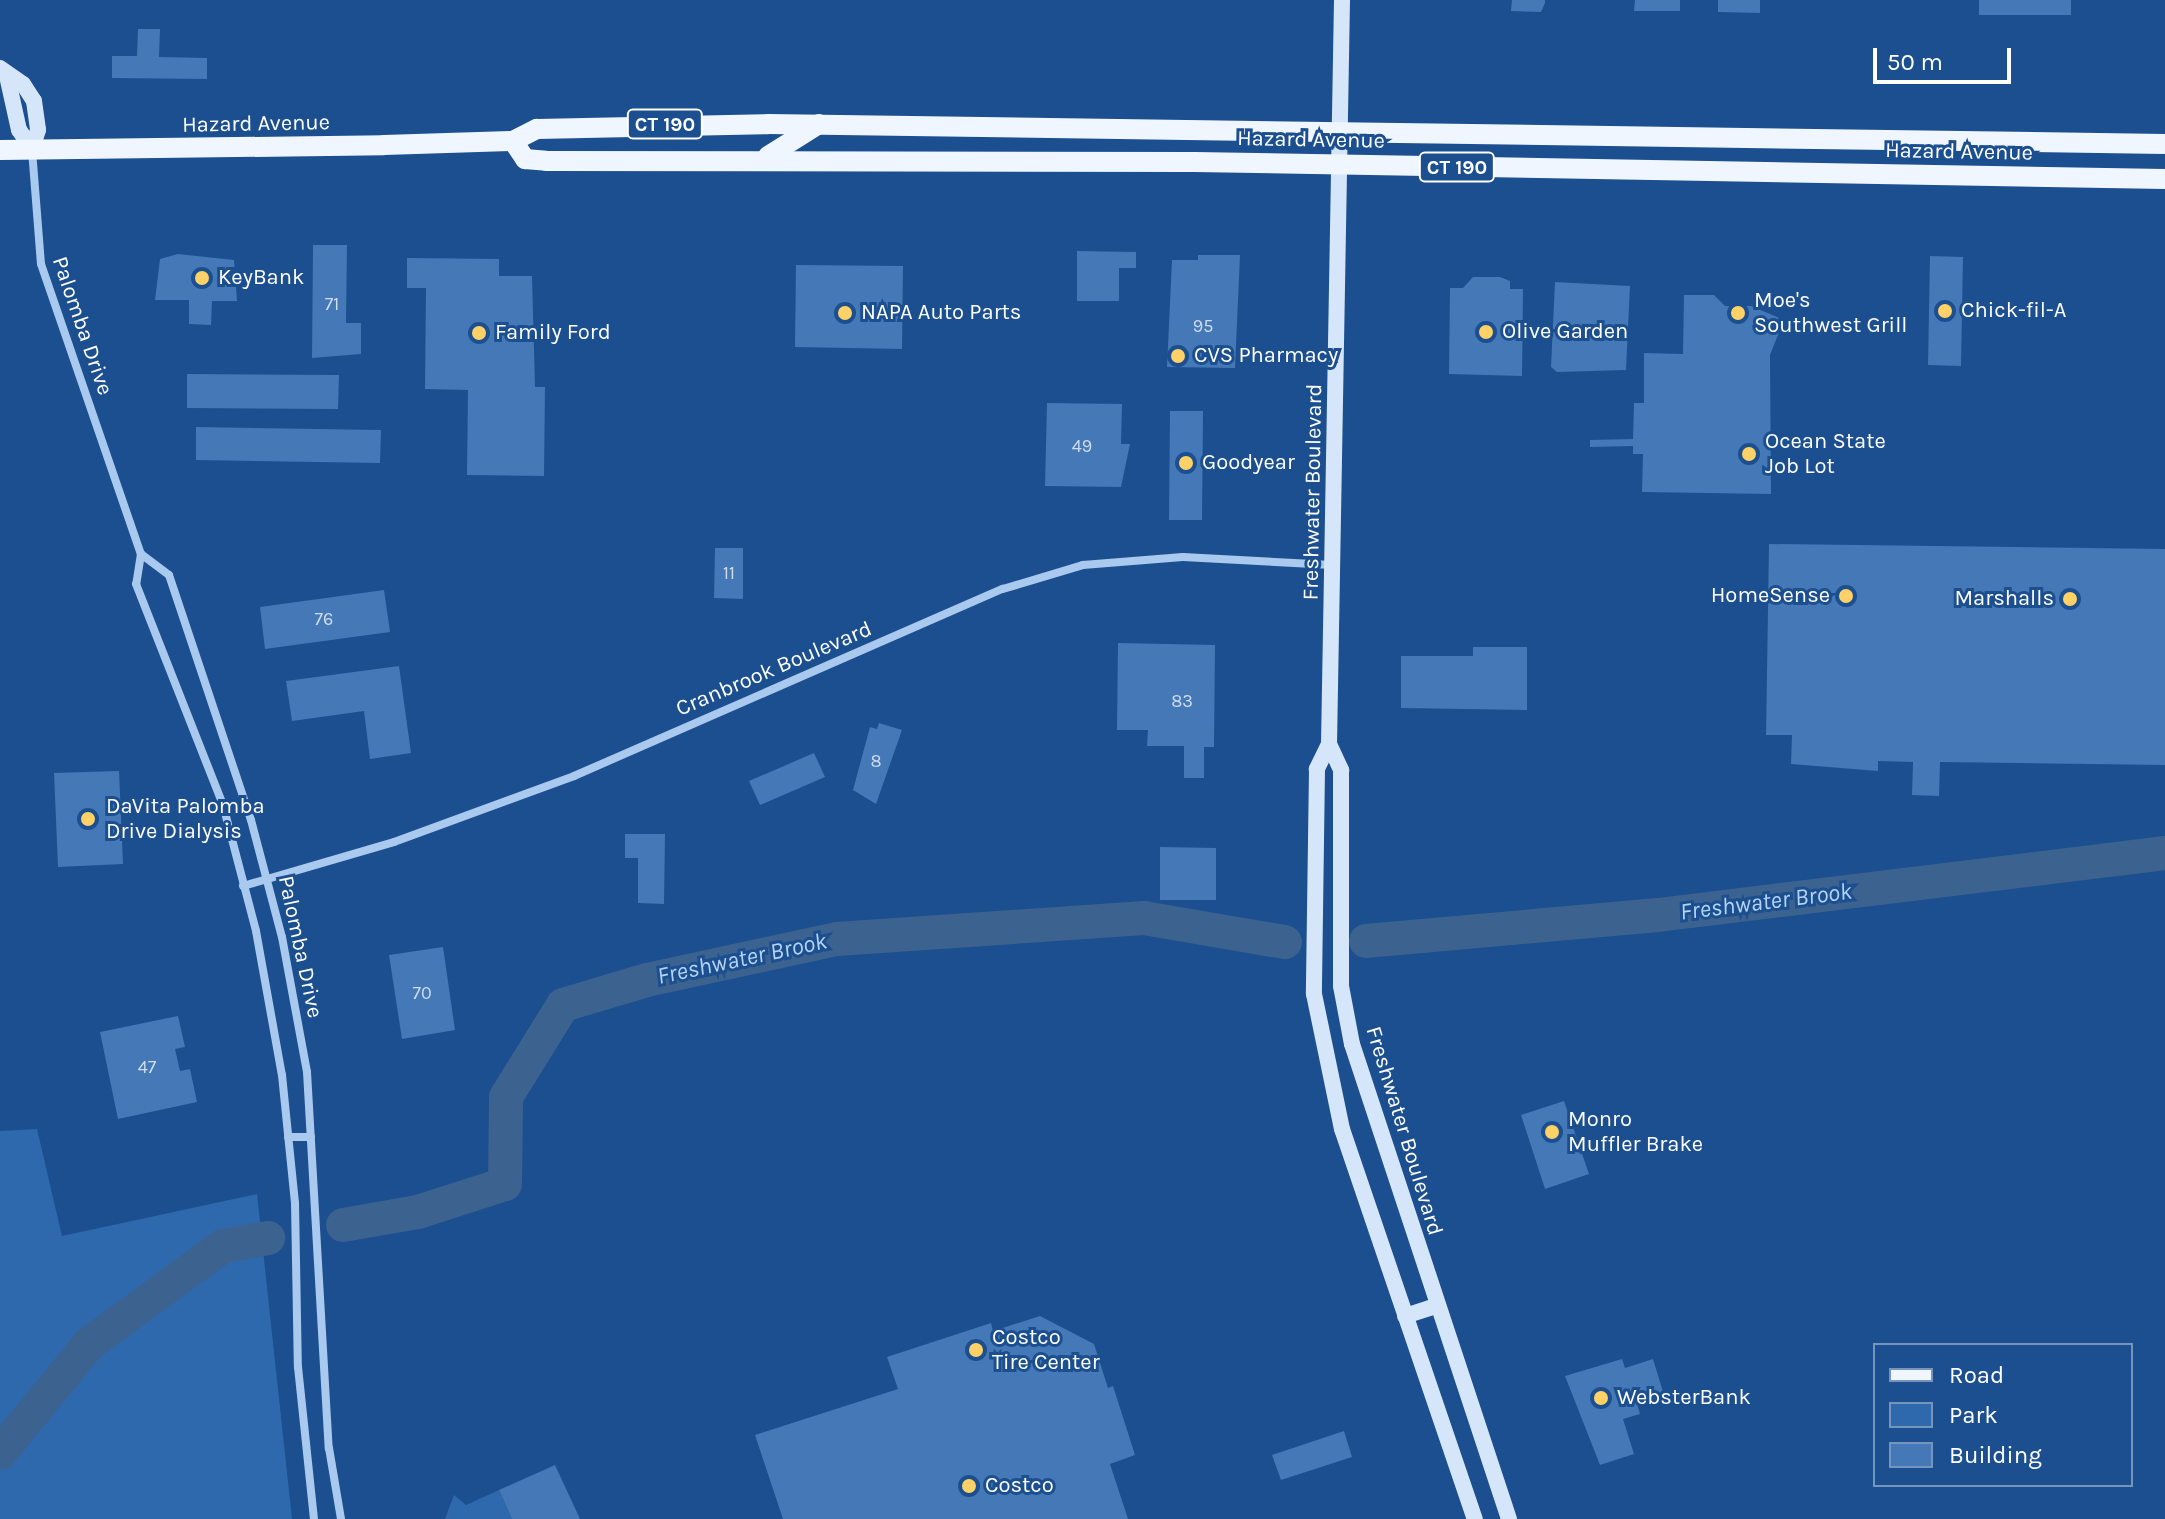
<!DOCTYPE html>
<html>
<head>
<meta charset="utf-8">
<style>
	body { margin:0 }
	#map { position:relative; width:2165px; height:1519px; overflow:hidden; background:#1b4f8f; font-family:Karla,sans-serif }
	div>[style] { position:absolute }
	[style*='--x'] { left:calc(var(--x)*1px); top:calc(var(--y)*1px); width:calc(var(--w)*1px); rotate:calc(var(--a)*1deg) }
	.green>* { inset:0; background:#2e69ad }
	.river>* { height:34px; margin:-17px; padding:0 17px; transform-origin:17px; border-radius:17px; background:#3c6290 }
	.building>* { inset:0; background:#4478b7 }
	.street>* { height:8px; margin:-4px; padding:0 4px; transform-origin:4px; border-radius:4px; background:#a9c9ee }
	.secondary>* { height:16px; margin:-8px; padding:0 8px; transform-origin:8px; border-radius:8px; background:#d6e6fa }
	.primary>* { height:20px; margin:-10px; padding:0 10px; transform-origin:10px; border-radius:10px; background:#f0f6ff }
	.dots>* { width:22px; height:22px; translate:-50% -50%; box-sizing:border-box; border:4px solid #1b4f8f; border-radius:50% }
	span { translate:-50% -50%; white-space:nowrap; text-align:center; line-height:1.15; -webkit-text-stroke:6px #1b4f8f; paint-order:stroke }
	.number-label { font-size:18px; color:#d0dded }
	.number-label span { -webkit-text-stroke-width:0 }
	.shield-label span { padding:2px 6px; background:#1b4f8f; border:2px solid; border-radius:6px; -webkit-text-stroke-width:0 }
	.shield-label { font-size:20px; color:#fff; font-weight:700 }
	.street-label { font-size:22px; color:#fff }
	.poi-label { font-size:22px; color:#fff }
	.left { translate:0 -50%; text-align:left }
	.right { translate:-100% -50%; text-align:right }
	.water-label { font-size:24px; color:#b5d3f5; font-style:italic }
	.legend { position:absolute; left:1873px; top:1343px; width:260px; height:144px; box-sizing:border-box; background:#1b4f8f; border:2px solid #7695bc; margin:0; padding:10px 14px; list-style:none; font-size:24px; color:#fff }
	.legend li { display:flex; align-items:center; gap:16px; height:40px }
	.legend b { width:40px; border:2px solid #7695bc }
	.scale { position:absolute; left:1873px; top:48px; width:138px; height:36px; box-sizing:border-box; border:4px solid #fff; border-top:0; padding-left:10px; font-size:24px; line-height:28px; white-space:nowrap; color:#fff; -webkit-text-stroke:6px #1b4f8f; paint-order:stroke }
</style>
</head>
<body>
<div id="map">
	<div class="green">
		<i style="clip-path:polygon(37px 1129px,62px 1236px,257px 1194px,292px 1519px,0 1519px,0 1131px)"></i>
		<i style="clip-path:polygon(499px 1490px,512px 1519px,445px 1519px,454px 1495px,466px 1505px)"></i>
	</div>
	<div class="river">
		<i style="--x:1366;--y:941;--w:293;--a:-5.1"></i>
		<i style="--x:1658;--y:915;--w:511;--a:-6.97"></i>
		<i style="--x:343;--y:1225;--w:76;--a:-9.8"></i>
		<i style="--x:418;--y:1212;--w:91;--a:-17.8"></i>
		<i style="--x:505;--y:1184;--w:87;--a:-89.3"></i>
		<i style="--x:506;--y:1097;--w:108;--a:-58.2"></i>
		<i style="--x:563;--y:1005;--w:88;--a:-16.6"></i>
		<i style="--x:647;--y:980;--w:194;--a:-12.2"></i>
		<i style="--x:837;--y:939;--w:308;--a:-3.9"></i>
		<i style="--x:1144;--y:918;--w:143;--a:9.7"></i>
		<i style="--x:0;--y:1453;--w:141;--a:-50.8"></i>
		<i style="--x:89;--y:1344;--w:166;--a:-36.2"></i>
		<i style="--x:223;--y:1246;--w:46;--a:-10.1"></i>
	</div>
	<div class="building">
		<i style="clip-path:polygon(1512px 0,1545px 0,1545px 3px,1541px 12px,1511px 11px)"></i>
		<i style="clip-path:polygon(1635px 0,1680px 0,1680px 11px,1634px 11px)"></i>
		<i style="clip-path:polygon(1718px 0,1760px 0,1760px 13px,1718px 12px)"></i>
		<i style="clip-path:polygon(1979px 0,2071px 0,2071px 15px,1979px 15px)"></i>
		<i style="clip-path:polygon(138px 29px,160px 29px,159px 57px,207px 58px,207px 79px,112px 78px,112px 56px,137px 56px)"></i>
		<i style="clip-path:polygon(313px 245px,347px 245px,346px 323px,361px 323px,361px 354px,312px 358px)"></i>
		<i style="clip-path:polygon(1077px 251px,1136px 252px,1136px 268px,1119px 268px,1119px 301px,1077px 301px)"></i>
		<i style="clip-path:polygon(178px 254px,234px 260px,237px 301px,212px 301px,211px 325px,189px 324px,189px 300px,155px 300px,160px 259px)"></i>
		<i style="clip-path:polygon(1198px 255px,1240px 255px,1235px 368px,1167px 367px,1172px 260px,1198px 260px)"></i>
		<i style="clip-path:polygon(1930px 256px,1963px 257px,1961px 366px,1928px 365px)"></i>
		<i style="clip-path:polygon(407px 258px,499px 259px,499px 276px,532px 276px,535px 387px,545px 387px,544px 476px,467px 475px,468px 390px,425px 389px,426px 288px,407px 288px)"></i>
		<i style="clip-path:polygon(796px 265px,903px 266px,902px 349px,795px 347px)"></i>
		<i style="clip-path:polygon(1473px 277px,1500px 277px,1510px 281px,1510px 289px,1523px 289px,1522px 376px,1449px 374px,1450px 288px,1463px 288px)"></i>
		<i style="clip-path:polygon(1555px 282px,1630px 286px,1626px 370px,1557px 372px,1551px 367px)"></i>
		<i style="clip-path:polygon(1684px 295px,1714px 295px,1725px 306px,1751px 306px,1784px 320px,1770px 355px,1771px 494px,1642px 492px,1643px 454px,1633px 454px,1633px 446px,1590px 447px,1590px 440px,1633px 439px,1634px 403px,1644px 403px,1644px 353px,1683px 354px)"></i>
		<i style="clip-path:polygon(187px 374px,339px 375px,338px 409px,187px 408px)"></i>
		<i style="clip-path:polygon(1047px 403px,1122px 404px,1121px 444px,1130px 444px,1121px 487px,1045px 486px)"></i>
		<i style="clip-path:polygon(1170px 411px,1203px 411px,1202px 520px,1169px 520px)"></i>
		<i style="clip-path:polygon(196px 427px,381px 430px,380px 463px,196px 460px)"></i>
		<i style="clip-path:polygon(1769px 544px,2165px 549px,2165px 765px,1940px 762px,1939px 796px,1912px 795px,1913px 762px,1878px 761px,1878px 771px,1791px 764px,1792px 735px,1766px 735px)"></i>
		<i style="clip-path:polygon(715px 548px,743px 548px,743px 599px,714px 598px)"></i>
		<i style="clip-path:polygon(384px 590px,390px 632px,265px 649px,260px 607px)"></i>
		<i style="clip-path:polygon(1118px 643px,1215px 645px,1214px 747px,1204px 747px,1204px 778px,1184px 778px,1184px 746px,1147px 746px,1148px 730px,1117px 730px)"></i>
		<i style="clip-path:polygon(1473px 647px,1527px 647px,1527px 710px,1401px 708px,1401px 656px,1473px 656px)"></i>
		<i style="clip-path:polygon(399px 666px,411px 753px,370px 759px,364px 711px,292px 721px,286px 681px)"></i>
		<i style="clip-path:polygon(879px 723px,902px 730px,876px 804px,853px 790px,870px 727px,877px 729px)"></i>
		<i style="clip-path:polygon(814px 753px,825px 777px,760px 805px,749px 781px)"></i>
		<i style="clip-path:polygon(119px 771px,123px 864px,58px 867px,54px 773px)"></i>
		<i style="clip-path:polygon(625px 834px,665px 834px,664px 904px,638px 903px,638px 858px,625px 858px)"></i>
		<i style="clip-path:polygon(1160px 847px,1216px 848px,1216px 900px,1160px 900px)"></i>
		<i style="clip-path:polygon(443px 947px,455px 1030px,402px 1039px,389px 955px)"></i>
		<i style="clip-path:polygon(178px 1016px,185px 1047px,175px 1049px,180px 1071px,190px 1069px,197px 1102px,118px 1119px,100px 1032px)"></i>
		<i style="clip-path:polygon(1564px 1101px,1589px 1174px,1545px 1189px,1521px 1115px)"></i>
		<i style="clip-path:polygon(1040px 1316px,1094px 1344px,1108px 1388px,1113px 1386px,1135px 1455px,1110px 1464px,1128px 1519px,783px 1519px,755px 1435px,898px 1389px,887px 1357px,991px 1323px,993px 1331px)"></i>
		<i style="clip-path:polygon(1622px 1359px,1625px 1368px,1653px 1359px,1664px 1395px,1637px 1404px,1640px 1414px,1623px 1419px,1634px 1454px,1600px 1465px,1565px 1376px)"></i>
		<i style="clip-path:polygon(1344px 1431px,1352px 1457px,1281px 1480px,1272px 1455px)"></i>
		<i style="clip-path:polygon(555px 1465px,580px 1519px,512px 1519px,499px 1490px)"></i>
	</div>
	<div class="street">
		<i style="--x:32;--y:150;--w:114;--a:85.5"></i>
		<i style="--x:41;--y:264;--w:307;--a:71"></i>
		<i style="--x:141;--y:554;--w:30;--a:99"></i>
		<i style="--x:136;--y:584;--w:238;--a:68.5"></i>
		<i style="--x:223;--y:805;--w:130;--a:75.3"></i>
		<i style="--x:256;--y:931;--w:146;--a:79.8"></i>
		<i style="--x:282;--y:1075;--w:129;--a:84.2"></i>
		<i style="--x:295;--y:1203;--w:164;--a:89"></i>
		<i style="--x:298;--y:1367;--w:153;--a:84"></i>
		<i style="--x:141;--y:554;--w:35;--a:37"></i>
		<i style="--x:169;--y:575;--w:258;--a:71.5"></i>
		<i style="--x:251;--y:820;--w:121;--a:75.2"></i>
		<i style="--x:282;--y:937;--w:137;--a:79.5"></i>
		<i style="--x:307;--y:1072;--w:377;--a:86.7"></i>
		<i style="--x:329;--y:1448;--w:72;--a:80.4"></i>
		<i style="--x:243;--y:886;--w:157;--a:-16.2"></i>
		<i style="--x:394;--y:842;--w:192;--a:-20.1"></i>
		<i style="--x:574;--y:776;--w:468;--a:-23.6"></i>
		<i style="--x:1003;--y:589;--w:84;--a:-16.7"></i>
		<i style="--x:1083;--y:565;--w:100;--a:-4.6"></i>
		<i style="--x:1183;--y:557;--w:149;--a:3.1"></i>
		<i style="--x:288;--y:1137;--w:23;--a:0"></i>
	</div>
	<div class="secondary">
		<i style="--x:1342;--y:0;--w:744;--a:91"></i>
		<i style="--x:1329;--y:744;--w:28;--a:116"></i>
		<i style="--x:1317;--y:769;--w:225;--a:90.8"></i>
		<i style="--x:1314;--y:994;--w:138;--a:78.3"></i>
		<i style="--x:1342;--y:1129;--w:412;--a:71.2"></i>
		<i style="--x:0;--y:68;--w:28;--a:35"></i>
		<i style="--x:23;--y:84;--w:20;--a:57"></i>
		<i style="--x:34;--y:101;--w:29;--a:82"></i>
		<i style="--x:38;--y:130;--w:20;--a:108"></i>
		<i style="--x:32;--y:149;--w:23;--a:-124"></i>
		<i style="--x:19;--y:130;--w:55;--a:-102.5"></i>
		<i style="--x:1329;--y:744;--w:29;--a:65"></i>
		<i style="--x:1341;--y:770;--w:216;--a:90"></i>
		<i style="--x:1341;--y:986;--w:59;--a:79.3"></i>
		<i style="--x:1352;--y:1044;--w:500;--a:71.71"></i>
		<i style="--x:1405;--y:1316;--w:32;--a:-18"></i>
	</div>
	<div class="primary">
		<i style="--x:513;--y:141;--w:22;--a:56"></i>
		<i style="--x:525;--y:159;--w:21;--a:5"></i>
		<i style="--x:546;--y:161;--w:648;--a:0.09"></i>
		<i style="--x:1194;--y:162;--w:971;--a:1"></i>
		<i style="--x:0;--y:150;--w:384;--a:-0.7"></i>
		<i style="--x:384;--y:145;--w:129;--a:-1.8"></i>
		<i style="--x:513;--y:141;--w:27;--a:-27"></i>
		<i style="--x:537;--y:129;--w:231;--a:-1.2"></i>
		<i style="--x:768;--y:124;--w:1397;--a:0.82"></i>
		<i style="--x:768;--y:156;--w:60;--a:-32.1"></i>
	</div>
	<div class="dots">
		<i style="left:202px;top:278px;background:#ffd166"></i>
		<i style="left:1945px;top:311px;background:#ffd166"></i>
		<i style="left:845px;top:313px;background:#ffd166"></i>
		<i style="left:1738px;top:313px;background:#ffd166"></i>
		<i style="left:1486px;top:332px;background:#ffd166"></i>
		<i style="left:479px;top:333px;background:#ffd166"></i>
		<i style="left:1178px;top:356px;background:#ffd166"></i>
		<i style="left:1749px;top:454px;background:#ffd166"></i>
		<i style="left:1186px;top:463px;background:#ffd166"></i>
		<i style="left:1846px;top:596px;background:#ffd166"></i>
		<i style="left:2070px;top:599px;background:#ffd166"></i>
		<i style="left:88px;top:819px;background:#ffd166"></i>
		<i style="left:1552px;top:1132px;background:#ffd166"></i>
		<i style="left:976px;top:1350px;background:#ffd166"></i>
		<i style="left:1601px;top:1398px;background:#ffd166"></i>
		<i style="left:969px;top:1486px;background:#ffd166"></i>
	</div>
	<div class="number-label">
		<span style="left:332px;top:304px">71</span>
		<span style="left:1203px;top:326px">95</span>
		<span style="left:1082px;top:446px">49</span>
		<span style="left:729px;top:573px">11</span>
		<span style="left:324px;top:619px">76</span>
		<span style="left:1182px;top:701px">83</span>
		<span style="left:876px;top:761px">8</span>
		<span style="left:422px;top:993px">70</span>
		<span style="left:147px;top:1067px">47</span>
	</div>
	<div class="shield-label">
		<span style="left:665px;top:124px">CT 190</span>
		<span style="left:1457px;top:167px">CT 190</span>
	</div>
	<div class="street-label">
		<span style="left:256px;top:124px;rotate:-1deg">Hazard Avenue</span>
		<span style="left:1311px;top:140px;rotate:1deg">Hazard Avenue</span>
		<span style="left:1959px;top:152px;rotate:1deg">Hazard Avenue</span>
		<span style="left:82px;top:326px;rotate:71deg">Palomba Drive</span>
		<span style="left:1313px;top:492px;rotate:-89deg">Freshwater Boulevard</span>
		<span style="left:774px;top:669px;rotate:-23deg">Cranbrook Boulevard</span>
		<span style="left:300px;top:947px;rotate:78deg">Palomba Drive</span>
		<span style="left:1404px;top:1131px;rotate:73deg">Freshwater Boulevard</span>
	</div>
	<div class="poi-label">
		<span class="left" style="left:218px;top:278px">KeyBank</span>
		<span class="left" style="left:1754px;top:313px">Moe's<br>Southwest Grill</span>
		<span class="left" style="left:1961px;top:311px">Chick-fil-A</span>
		<span class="left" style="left:861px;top:313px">NAPA Auto Parts</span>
		<span class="left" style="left:1502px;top:332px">Olive Garden</span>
		<span class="left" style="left:495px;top:333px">Family Ford</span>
		<span class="left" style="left:1194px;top:356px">CVS Pharmacy</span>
		<span class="left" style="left:1765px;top:454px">Ocean State<br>Job Lot</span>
		<span class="left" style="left:1202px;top:463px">Goodyear</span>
		<span class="right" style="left:1830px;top:596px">HomeSense</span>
		<span class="right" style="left:2054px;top:599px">Marshalls</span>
		<span class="left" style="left:106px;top:819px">DaVita Palomba<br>Drive Dialysis</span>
		<span class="left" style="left:1568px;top:1132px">Monro<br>Muffler Brake</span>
		<span class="left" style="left:992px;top:1350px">Costco<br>Tire Center</span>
		<span class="left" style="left:1617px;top:1398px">WebsterBank</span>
		<span class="left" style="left:985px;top:1486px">Costco</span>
	</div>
	<div class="water-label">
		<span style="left:1766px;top:902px;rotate:-7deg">Freshwater Brook</span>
		<span style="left:742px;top:959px;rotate:-12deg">Freshwater Brook</span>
	</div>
	<ul class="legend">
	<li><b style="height:10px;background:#f0f6ff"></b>Road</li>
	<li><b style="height:22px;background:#2e69ad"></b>Park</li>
	<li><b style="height:22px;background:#4478b7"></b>Building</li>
	</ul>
	<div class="scale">50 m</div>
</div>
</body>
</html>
